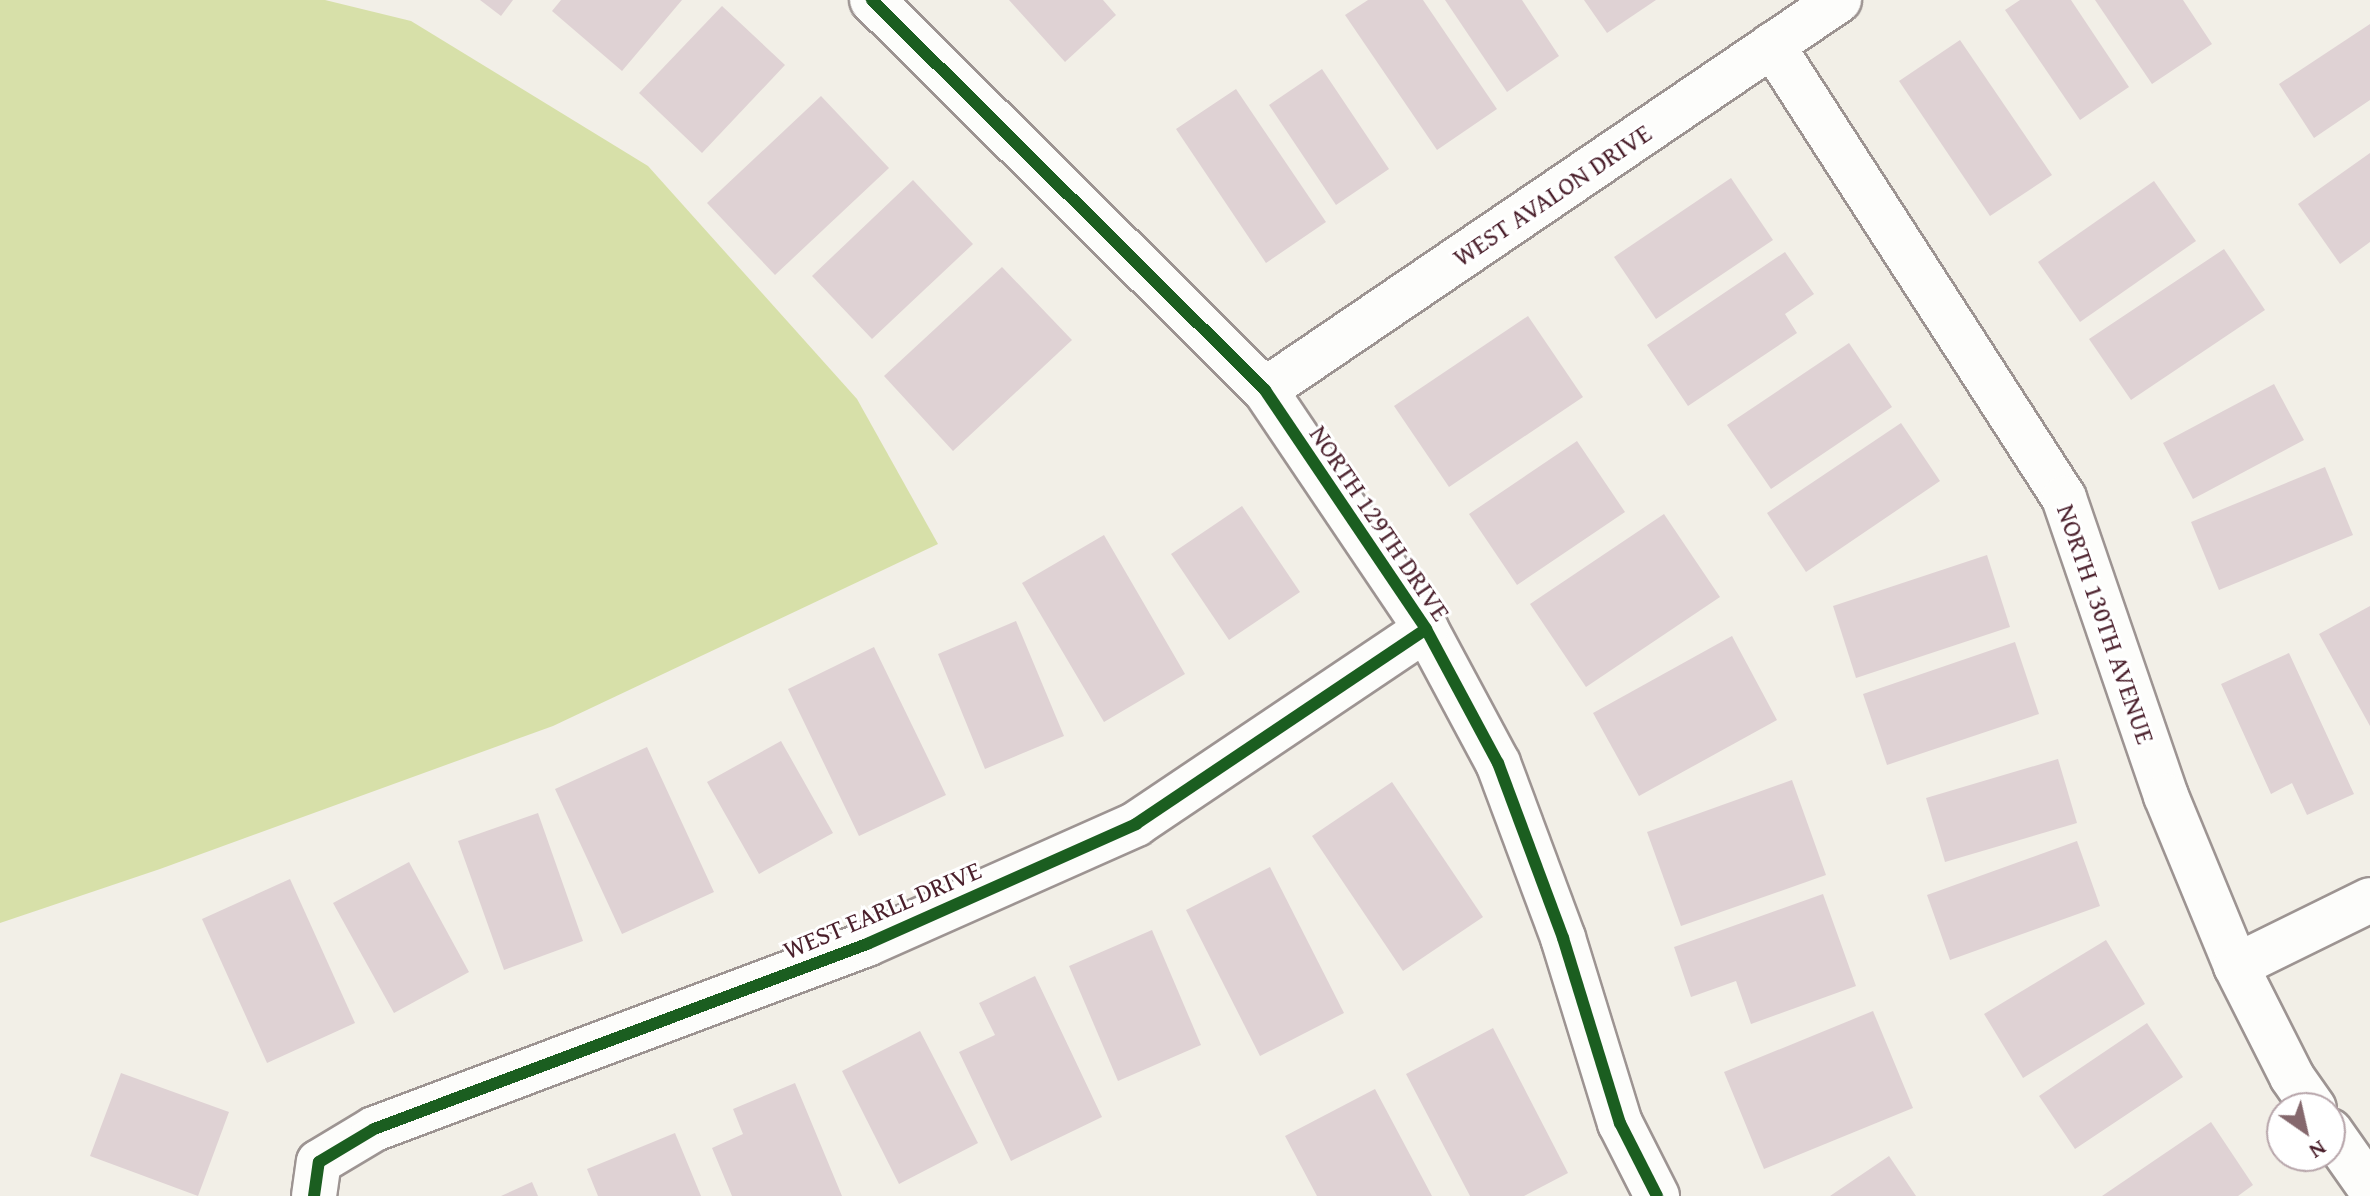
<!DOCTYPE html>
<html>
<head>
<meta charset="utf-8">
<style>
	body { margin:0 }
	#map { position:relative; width:2370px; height:1196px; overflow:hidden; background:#f2efe7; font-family:"Gentium Book Plus",serif }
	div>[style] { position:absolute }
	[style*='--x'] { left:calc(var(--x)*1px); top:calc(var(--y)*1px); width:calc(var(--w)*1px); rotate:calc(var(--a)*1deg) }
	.green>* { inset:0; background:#d7e0a9 }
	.building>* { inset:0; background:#dfd2d4 }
	.roads { filter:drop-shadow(2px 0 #9d9492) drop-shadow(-2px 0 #9d9492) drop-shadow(0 2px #9d9492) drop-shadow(0 -2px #9d9492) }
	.street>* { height:44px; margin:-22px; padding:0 22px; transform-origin:22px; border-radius:22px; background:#fdfdfb }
	.cycleway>* { height:12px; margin:-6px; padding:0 6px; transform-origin:6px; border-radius:6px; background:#1b5e20 }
	span { translate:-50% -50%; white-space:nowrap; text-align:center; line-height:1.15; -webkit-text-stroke:6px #fff; paint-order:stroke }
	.street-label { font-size:26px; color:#4a1f2b }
	.north { position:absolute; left:2266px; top:1092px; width:80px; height:80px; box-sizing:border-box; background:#fff; border:2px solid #b7a5aa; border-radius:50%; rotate:146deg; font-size:22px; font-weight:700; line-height:32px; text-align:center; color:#4a1f2b }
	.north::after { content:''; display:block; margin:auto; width:28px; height:36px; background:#85686d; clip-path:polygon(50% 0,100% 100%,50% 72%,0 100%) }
</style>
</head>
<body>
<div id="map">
	<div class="green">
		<i style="clip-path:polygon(0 0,325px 0,411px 21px,648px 166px,857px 399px,938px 544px,553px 726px,160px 869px,0 923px)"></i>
	</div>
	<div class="building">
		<i style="clip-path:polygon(480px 0,513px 0,501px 16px)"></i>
		<i style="clip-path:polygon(561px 0,682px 0,622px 71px,552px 11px)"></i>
		<i style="clip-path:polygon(1009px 0,1103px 0,1116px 15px,1065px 62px)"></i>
		<i style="clip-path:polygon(1368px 0,1423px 0,1497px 109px,1437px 150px,1345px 15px)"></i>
		<i style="clip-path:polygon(1445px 0,1522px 0,1559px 56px,1507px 92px)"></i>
		<i style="clip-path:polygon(1584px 0,1656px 0,1607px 33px)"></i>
		<i style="clip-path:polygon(2020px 0,2071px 0,2129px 87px,2080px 120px,2005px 10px)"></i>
		<i style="clip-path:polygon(2095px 0,2183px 0,2212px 44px,2152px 84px)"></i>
		<i style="clip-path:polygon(722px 6px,785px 65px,702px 153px,639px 93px)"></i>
		<i style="clip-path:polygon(2370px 24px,2370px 100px,2314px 138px,2279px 84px)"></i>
		<i style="clip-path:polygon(1960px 40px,2052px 175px,1990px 216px,1899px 81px)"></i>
		<i style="clip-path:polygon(1322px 69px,1389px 169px,1336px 205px,1269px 105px)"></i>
		<i style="clip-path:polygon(1236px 89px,1326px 222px,1266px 263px,1176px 129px)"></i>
		<i style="clip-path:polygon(821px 96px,889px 168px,775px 275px,707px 203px)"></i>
		<i style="clip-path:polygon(2370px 153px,2370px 242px,2340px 264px,2298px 204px)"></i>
		<i style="clip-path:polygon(1731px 178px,1773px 240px,1656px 319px,1614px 257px)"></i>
		<i style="clip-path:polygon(913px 180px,973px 244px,872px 339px,812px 276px)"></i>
		<i style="clip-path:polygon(2154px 181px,2196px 241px,2080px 322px,2038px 262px)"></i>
		<i style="clip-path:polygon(2224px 249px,2265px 310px,2131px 400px,2089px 339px)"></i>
		<i style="clip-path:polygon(1785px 252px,1814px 294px,1785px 314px,1797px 333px,1688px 406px,1647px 345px)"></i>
		<i style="clip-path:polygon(1002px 267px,1072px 340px,953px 451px,884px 376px)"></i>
		<i style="clip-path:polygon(1528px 316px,1583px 397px,1449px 487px,1394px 406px)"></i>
		<i style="clip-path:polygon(1849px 343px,1892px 407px,1771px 489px,1727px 425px)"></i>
		<i style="clip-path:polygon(2274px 384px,2304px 440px,2193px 499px,2163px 443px)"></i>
		<i style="clip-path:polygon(1901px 423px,1940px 481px,1806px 572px,1767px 513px)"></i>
		<i style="clip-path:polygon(1577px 441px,1625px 512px,1517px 585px,1469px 514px)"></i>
		<i style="clip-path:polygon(2325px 467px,2353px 535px,2219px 590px,2191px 522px)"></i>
		<i style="clip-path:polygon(1242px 506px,1300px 592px,1229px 640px,1171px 554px)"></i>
		<i style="clip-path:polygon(1664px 514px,1720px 597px,1586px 687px,1530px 604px)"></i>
		<i style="clip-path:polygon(1104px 535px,1185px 674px,1104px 722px,1022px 583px)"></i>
		<i style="clip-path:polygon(1987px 555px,2010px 627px,1856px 678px,1833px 606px)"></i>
		<i style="clip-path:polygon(2370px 606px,2370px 726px,2319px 634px)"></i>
		<i style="clip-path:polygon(1016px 621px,1064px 736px,985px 769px,938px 654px)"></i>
		<i style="clip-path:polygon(1732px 636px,1777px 720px,1639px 796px,1593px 713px)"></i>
		<i style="clip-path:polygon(2015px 642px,2039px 714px,1887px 765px,1863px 694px)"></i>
		<i style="clip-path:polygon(874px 647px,946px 795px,859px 836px,788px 689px)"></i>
		<i style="clip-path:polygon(2289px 653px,2354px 794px,2307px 815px,2292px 783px,2271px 794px,2221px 684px)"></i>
		<i style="clip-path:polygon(781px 741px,833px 833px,759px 874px,707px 782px)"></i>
		<i style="clip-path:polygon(647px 747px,714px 892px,622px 934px,555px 789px)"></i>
		<i style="clip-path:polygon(2058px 759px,2077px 823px,1945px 862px,1926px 798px)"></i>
		<i style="clip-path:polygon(1792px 780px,1826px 875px,1681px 926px,1647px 832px)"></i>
		<i style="clip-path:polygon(1392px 782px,1483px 917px,1403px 971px,1312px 836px)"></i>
		<i style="clip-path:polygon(538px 813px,583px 941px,504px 970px,458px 841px)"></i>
		<i style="clip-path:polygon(2077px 841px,2100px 906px,1950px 960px,1927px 895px)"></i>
		<i style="clip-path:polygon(409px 862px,469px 972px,394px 1013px,333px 903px)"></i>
		<i style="clip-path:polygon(1270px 867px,1344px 1013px,1260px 1056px,1186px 910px)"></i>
		<i style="clip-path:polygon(290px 879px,355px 1023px,267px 1063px,202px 919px)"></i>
		<i style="clip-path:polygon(1823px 894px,1856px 986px,1751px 1024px,1736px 981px,1691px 997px,1674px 947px)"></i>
		<i style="clip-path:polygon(1152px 930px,1201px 1045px,1118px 1081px,1069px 966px)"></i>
		<i style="clip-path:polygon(2106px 940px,2145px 1004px,2023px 1078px,1984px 1014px)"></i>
		<i style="clip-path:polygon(1035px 976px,1102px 1117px,1011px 1161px,959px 1052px,995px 1035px,979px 1003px)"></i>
		<i style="clip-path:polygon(1873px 1011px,1913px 1108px,1764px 1169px,1724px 1072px)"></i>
		<i style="clip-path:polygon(2147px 1023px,2183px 1077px,2075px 1149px,2039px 1096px)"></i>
		<i style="clip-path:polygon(1493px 1028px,1568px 1173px,1524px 1196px,1470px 1196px,1406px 1074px)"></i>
		<i style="clip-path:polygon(920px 1031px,978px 1143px,899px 1184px,842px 1071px)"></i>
		<i style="clip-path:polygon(121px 1073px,229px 1112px,198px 1196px,90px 1156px)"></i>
		<i style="clip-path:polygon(795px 1083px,842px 1196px,732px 1196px,712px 1148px,743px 1134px,733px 1109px)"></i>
		<i style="clip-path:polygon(1375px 1089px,1432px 1196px,1317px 1196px,1285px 1136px)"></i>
		<i style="clip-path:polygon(2211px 1122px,2253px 1185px,2238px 1196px,2102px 1196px)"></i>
		<i style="clip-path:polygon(675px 1133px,701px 1196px,598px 1196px,587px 1169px)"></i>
		<i style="clip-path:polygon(1889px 1156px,1916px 1196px,1830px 1196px)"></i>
		<i style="clip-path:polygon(532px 1182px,538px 1196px,501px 1196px)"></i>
	</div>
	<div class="roads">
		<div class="street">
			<i style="--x:872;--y:0;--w:554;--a:44.78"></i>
			<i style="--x:1265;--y:390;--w:288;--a:56"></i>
			<i style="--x:1426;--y:629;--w:152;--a:61.8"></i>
			<i style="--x:1498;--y:763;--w:187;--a:69.6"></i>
			<i style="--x:1563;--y:938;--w:194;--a:72.9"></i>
			<i style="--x:1620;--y:1123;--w:82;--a:63.1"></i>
			<i style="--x:1772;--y:45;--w:539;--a:57.19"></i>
			<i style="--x:2064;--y:498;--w:315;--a:71.1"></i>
			<i style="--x:2166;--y:796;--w:184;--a:67.6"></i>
			<i style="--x:2236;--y:966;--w:124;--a:63.2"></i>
			<i style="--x:2292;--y:1077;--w:38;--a:55"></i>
			<i style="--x:1265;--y:390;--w:694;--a:-34.19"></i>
			<i style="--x:2236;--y:966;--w:149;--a:-26.2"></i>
			<i style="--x:2330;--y:1131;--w:70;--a:54.9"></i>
			<i style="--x:314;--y:1196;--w:34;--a:-82"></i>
			<i style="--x:319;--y:1162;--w:64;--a:-31"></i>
			<i style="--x:374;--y:1129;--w:527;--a:-20.57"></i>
			<i style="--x:867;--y:944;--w:295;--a:-24"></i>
			<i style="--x:1136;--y:824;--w:349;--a:-33.9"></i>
		</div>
	</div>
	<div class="cycleway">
		<i style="--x:872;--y:0;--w:554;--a:44.78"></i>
		<i style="--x:1265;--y:390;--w:288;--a:56"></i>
		<i style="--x:1426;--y:629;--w:152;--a:61.8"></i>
		<i style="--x:1498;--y:763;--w:187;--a:69.6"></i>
		<i style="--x:1563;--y:938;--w:194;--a:72.9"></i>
		<i style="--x:1620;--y:1123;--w:82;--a:63.1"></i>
		<i style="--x:314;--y:1196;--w:34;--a:-82"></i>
		<i style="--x:319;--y:1162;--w:64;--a:-31"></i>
		<i style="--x:374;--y:1129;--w:527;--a:-20.57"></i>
		<i style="--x:867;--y:944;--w:295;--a:-24"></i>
		<i style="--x:1136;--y:824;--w:349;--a:-33.9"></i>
	</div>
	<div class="street-label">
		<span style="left:1552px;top:195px;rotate:-34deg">WEST AVALON DRIVE</span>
		<span style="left:1380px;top:523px;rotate:56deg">NORTH 129TH DRIVE</span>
		<span style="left:2106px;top:624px;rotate:71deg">NORTH 130TH AVENUE</span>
		<span style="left:882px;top:910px;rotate:-23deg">WEST EARLL DRIVE</span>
	</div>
	<div class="north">N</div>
</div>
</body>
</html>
